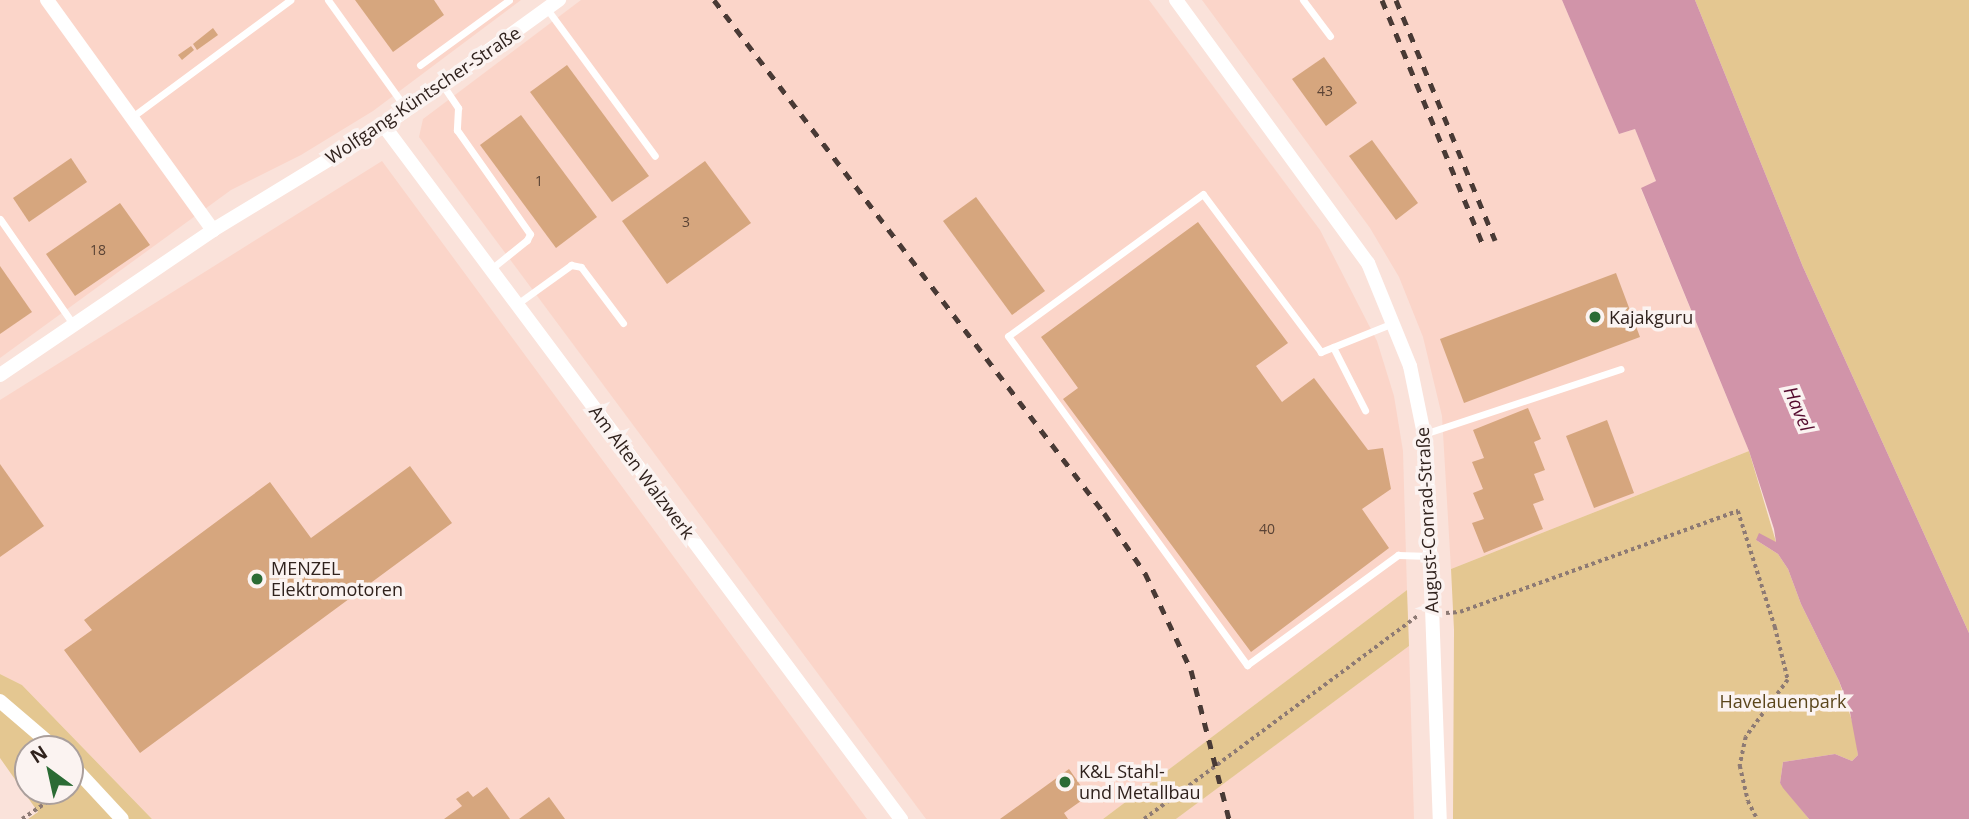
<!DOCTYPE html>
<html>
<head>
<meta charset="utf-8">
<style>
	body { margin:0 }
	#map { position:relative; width:1969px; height:819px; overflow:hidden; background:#fae2da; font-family:"Open Sans",sans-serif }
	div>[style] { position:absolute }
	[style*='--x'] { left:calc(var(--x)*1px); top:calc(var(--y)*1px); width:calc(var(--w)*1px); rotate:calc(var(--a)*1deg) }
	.built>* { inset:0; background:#fbd5c9 }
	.green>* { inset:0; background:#e4c791 }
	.water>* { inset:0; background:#d194a9 }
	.building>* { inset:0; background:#d6a67e }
	.path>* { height:3.5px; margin-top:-1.75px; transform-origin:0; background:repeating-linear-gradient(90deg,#8d7a74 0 3.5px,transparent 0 7px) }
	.service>* { height:7px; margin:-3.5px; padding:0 3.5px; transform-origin:3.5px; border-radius:3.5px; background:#fff }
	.minor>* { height:14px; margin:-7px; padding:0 7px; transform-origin:7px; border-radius:7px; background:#fff }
	.rail>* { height:5px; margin-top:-2.5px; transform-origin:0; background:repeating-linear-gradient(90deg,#493a35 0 9px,transparent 0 18px) }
	.dots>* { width:19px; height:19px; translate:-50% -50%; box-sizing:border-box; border:4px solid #fbf3f1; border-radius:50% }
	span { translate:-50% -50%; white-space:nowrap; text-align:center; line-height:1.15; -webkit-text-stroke:7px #fbf3f1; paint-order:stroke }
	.number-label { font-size:14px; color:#5a4335 }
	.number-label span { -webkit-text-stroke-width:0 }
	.street-label { font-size:18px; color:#30221d }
	.poi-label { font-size:18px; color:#30221d }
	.left { translate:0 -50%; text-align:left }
	.park-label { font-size:18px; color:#5b461c }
	.water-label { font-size:19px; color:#560c2f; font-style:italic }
	.north { position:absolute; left:14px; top:735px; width:70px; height:70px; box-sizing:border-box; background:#fbf3f1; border:2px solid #aa9f9c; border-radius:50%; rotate:327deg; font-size:19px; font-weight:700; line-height:28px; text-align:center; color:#30221d }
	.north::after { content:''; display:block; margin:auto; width:24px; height:32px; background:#2b6b34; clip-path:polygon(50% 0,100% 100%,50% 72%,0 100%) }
</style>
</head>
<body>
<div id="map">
	<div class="built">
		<i style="clip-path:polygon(0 0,521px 0,373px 111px,301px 155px,231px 190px,0 358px)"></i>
		<i style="clip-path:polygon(581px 0,1149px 0,1320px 230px,1377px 341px,1394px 396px,1403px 451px,1407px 590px,1103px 819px,926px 819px,419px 137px,423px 119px)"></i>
		<i style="clip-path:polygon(1202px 0,1562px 0,1619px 134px,1635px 129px,1656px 181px,1641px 189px,1749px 451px,1451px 569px,1442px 416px,1423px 337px,1399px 277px,1370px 228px)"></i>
		<i style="clip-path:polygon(382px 161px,867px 819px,152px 819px,22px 685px,0 674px,0 400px)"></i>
		<i style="clip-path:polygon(1409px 646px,1414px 819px,1176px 819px,1255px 760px)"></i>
	</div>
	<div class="green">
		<i style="clip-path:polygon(1695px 0,1969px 0,1969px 633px,1803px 267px)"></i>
		<i style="clip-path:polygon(1749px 451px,1776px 542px,1756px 540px,1778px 554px,1788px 569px,1801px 604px,1839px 681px,1855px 730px,1858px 755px,1852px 761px,1835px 754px,1783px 762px,1780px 783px,1809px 819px,1453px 819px,1454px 630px,1451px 569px)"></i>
		<i style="clip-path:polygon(1407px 590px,1409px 646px,1176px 819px,1103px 819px)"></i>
		<i style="clip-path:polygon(evenodd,0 674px,22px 685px,152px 819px,28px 819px,38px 812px,0 758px,0 674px,28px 749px,70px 749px,70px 791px,28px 791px,28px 749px)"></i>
	</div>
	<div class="water">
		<i style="clip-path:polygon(1562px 0,1695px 0,1803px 267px,1969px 633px,1969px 819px,1809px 819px,1783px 788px,1780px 783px,1783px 762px,1835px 754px,1852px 761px,1858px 755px,1849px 707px,1839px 681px,1801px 604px,1788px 569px,1778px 554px,1756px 540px,1759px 533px,1776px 542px,1774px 529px,1749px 451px,1641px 188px,1656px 181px,1635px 129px,1619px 134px)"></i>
	</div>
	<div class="building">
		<i style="clip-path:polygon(355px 0,434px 0,444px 15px,393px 52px)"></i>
		<i style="clip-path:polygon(213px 28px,218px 35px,197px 50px,193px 44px)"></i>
		<i style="clip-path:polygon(191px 46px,194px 50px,182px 60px,178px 55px)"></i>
		<i style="clip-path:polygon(1324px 57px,1357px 103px,1326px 126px,1292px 79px)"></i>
		<i style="clip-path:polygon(567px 65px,649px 176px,612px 202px,530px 92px)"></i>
		<i style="clip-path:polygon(521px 115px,597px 217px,556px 248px,480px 145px)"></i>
		<i style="clip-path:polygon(1372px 140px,1418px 203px,1396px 220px,1349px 156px)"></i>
		<i style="clip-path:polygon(71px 158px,87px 182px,29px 222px,13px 198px)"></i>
		<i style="clip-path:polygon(705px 161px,751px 223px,667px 284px,622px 221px)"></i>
		<i style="clip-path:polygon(976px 197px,1045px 291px,1012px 315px,943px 221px)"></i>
		<i style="clip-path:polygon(120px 203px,150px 245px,75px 296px,46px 254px)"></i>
		<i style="clip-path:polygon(1198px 222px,1288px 343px,1256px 366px,1282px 402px,1314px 378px,1368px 450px,1383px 448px,1391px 489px,1362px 509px,1389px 548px,1251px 652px,1063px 399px,1078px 388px,1041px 337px)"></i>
		<i style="clip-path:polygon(0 266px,32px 312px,0 334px)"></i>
		<i style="clip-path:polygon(1616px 273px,1640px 337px,1464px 403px,1440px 339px)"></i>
		<i style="clip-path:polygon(1528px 408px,1541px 439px,1534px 442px,1545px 470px,1534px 474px,1544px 500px,1533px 504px,1543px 529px,1484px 553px,1472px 523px,1484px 519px,1473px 493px,1483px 489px,1472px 462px,1484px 458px,1473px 430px)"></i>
		<i style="clip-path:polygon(1607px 420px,1634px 493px,1594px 508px,1566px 436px)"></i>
		<i style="clip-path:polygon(0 464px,44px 526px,0 557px)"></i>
		<i style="clip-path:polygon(410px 466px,452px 523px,140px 753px,64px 650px,92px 630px,84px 620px,270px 482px,311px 538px)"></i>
		<i style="clip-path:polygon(1069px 769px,1088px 796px,1064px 813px,1068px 819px,1000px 819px)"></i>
		<i style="clip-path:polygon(487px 787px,510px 819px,444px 819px,462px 806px,456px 799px,468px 791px,473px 797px)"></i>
		<i style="clip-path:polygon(549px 797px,565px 819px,519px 819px)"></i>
	</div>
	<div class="path">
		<i style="--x:1446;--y:613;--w:14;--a:-4"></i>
		<i style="--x:1460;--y:612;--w:296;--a:-20"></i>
		<i style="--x:1738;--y:511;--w:122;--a:72.3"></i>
		<i style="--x:1775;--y:627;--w:55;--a:76.2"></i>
		<i style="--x:1788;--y:680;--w:71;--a:126.4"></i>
		<i style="--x:1746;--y:737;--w:30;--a:102"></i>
		<i style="--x:1740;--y:766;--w:36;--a:77"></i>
		<i style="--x:1748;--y:801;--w:20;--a:63"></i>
		<i style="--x:22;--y:819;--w:50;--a:-34.3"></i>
		<i style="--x:1144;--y:819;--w:340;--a:-36.6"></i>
	</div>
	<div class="service">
		<i style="--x:328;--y:0;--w:135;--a:54.3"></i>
		<i style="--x:1303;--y:0;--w:45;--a:53.1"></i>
		<i style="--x:547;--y:9;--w:182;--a:53.7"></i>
		<i style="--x:420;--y:65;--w:110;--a:-36.1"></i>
		<i style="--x:442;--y:84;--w:29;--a:56"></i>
		<i style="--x:458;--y:108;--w:22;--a:93"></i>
		<i style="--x:457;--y:130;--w:127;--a:54.9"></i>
		<i style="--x:530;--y:234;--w:7;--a:117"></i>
		<i style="--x:527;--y:240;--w:46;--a:141.1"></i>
		<i style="--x:132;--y:117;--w:197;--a:-36.5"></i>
		<i style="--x:0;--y:219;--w:128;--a:55.2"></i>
		<i style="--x:517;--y:304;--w:67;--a:-35.8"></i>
		<i style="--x:571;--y:265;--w:10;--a:11"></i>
		<i style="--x:581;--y:267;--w:70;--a:53.1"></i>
		<i style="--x:1393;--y:323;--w:78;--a:158.1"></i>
		<i style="--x:1321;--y:352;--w:197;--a:-126.8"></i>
		<i style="--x:1203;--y:194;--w:241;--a:143.9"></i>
		<i style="--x:1008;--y:336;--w:407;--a:54"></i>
		<i style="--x:1247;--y:665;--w:187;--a:-36.1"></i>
		<i style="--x:1398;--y:555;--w:32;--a:2"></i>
		<i style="--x:1333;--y:347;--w:71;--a:63.1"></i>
		<i style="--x:1424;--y:434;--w:207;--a:-18.3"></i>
	</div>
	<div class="minor">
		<i style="--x:47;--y:0;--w:284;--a:54.2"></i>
		<i style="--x:1176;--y:0;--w:326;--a:53.9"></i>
		<i style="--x:1368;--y:263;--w:111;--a:67.8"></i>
		<i style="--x:1410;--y:366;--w:80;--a:78.4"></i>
		<i style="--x:1426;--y:444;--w:375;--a:87.9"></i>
		<i style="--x:384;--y:126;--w:865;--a:53.28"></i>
		<i style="--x:0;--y:375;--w:258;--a:-34.2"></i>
		<i style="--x:213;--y:230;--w:200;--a:-31.3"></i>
		<i style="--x:384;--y:126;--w:216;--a:-35.8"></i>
		<i style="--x:0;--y:701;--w:74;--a:40.6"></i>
		<i style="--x:70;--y:763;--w:76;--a:47.1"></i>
	</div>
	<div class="rail">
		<i style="--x:714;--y:0;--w:644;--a:52.76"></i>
		<i style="--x:1104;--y:513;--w:73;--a:55.7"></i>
		<i style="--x:1145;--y:573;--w:107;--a:64.6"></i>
		<i style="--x:1191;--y:670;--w:154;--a:75.7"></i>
		<i style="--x:1382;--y:0;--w:265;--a:67.6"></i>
		<i style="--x:1396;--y:0;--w:260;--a:67.6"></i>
	</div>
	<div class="dots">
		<i style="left:1595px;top:317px;background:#2b6b34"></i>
		<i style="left:257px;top:579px;background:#2b6b34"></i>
		<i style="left:1065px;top:782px;background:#2b6b34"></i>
	</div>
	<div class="number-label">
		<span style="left:1325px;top:91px">43</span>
		<span style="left:539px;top:181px">1</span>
		<span style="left:686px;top:222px">3</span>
		<span style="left:98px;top:250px">18</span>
		<span style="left:1267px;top:529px">40</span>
	</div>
	<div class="street-label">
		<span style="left:423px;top:95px;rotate:-34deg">Wolfgang-Küntscher-Straße</span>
		<span style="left:642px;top:472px;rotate:53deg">Am Alten Walzwerk</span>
		<span style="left:1427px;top:520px;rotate:-93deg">August-Conrad-Straße</span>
	</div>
	<div class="poi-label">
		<span class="left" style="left:1609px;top:317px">Kajakguru</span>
		<span class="left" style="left:271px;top:579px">MENZEL<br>Elektromotoren</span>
		<span class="left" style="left:1079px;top:782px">K&amp;L Stahl-<br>und Metallbau</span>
	</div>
	<div class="park-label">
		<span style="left:1783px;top:701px">Havelauenpark</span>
	</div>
	<div class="water-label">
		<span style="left:1798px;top:409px;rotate:67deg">Havel</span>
	</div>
	<div class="north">N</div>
</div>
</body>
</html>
